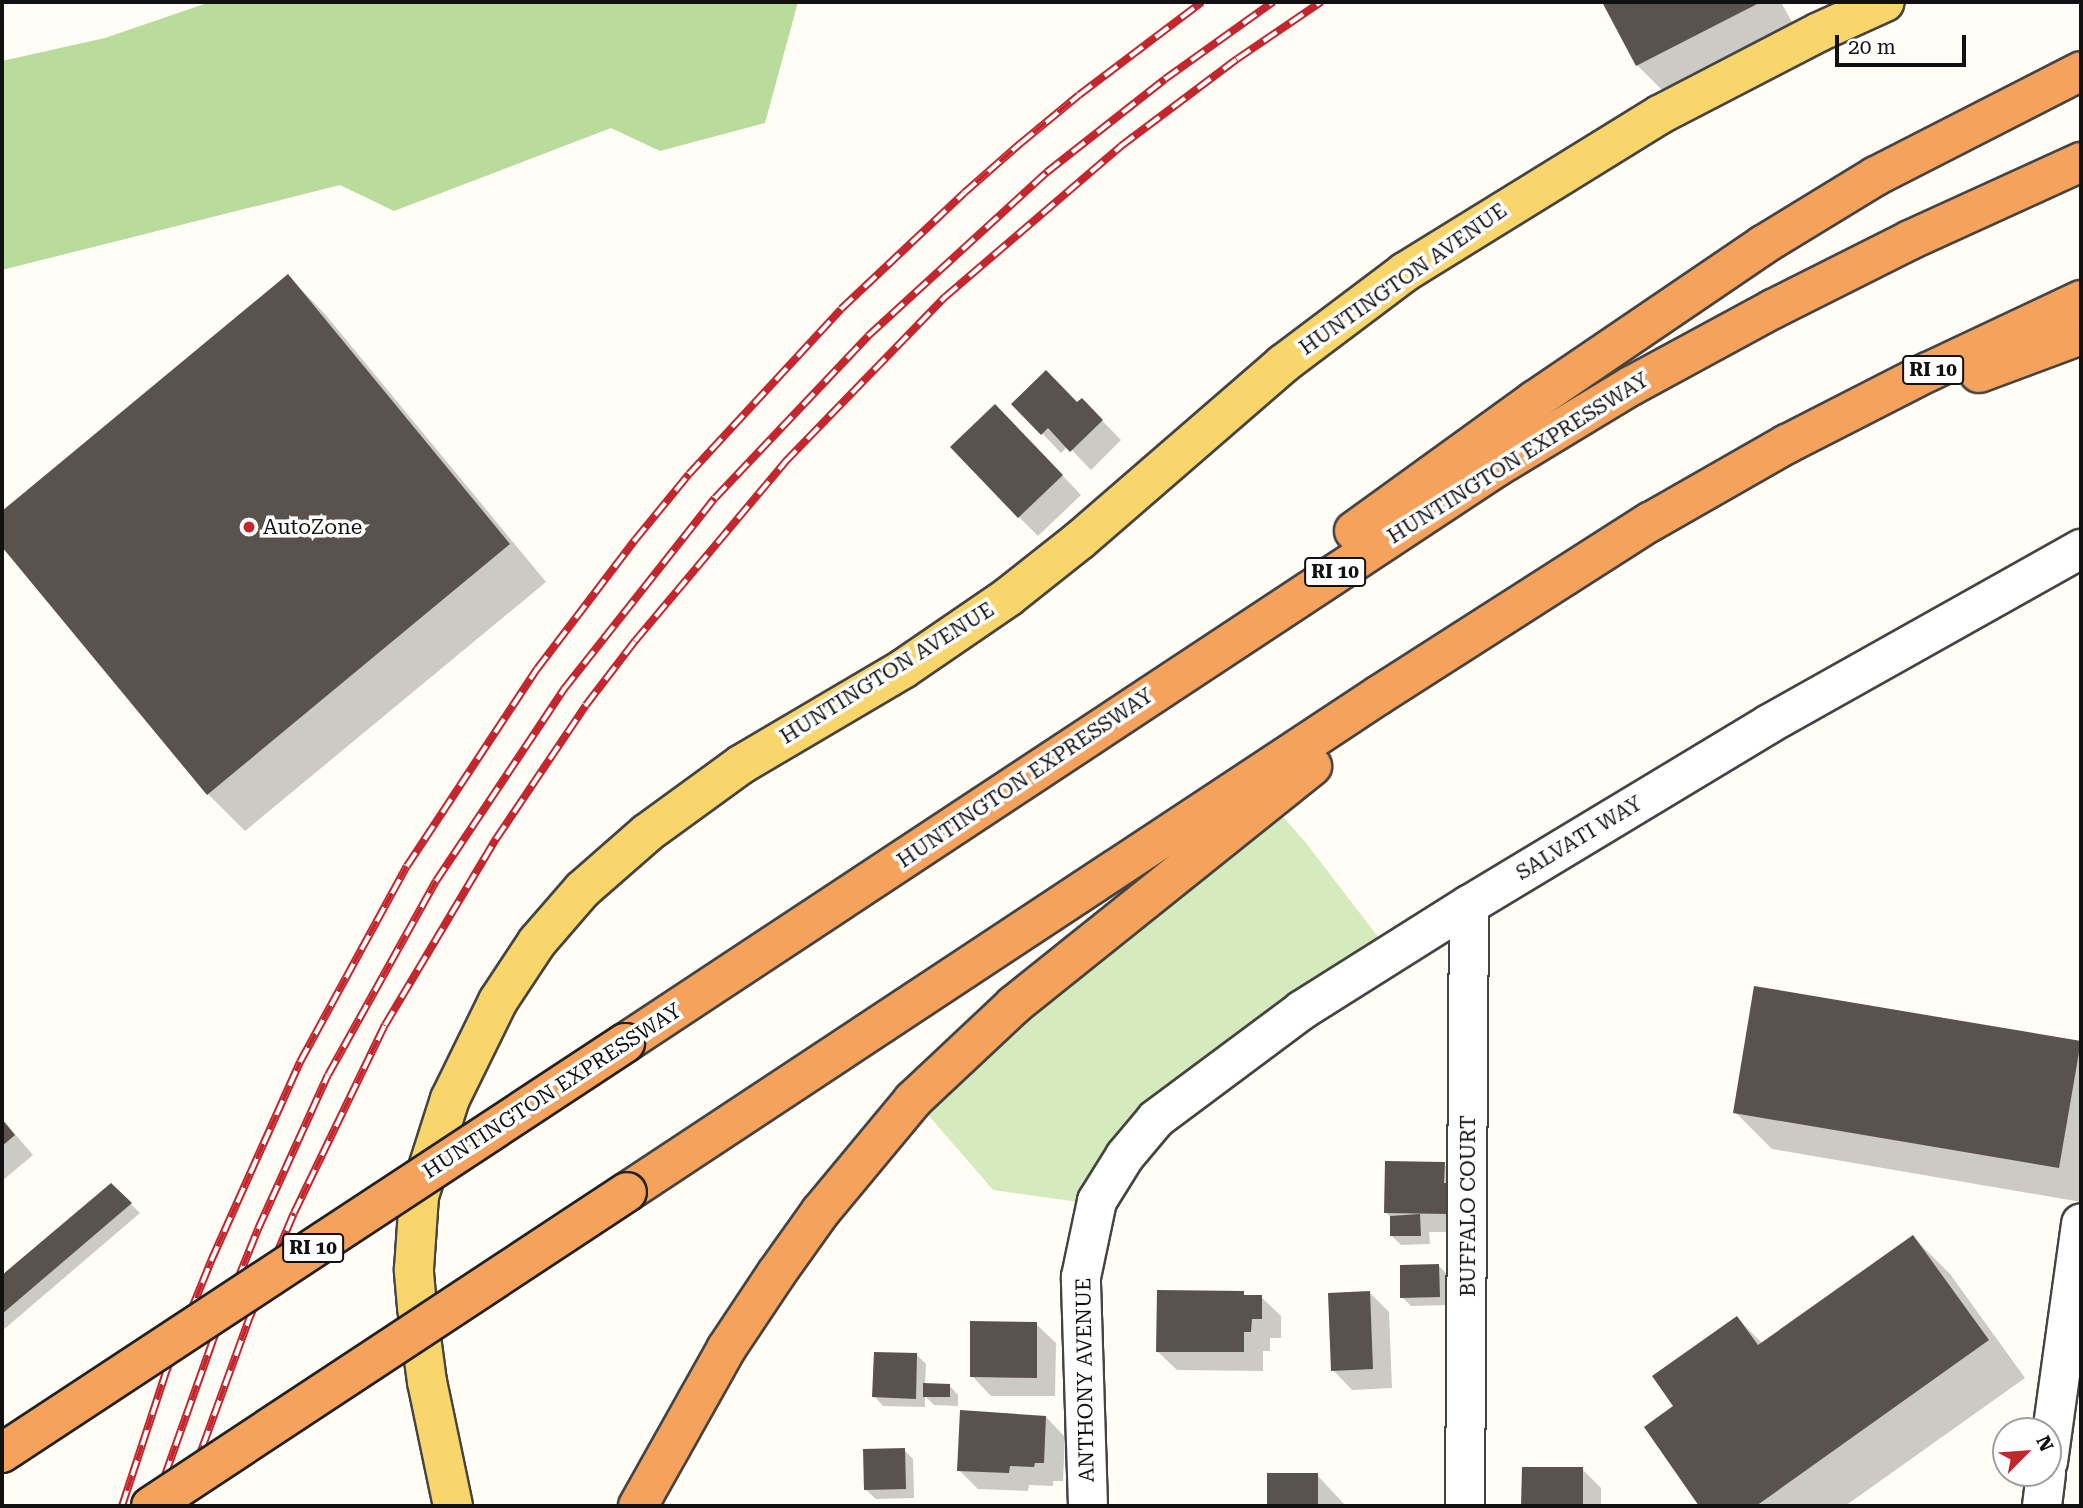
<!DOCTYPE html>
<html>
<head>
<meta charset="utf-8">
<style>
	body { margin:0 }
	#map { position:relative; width:2083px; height:1508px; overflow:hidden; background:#fffdf5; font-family:"Roboto Serif",serif }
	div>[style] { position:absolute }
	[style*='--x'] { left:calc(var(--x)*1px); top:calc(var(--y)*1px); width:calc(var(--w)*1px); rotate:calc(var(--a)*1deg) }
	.green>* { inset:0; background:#d5ebbd }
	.forest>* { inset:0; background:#b9dc9c }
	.shadow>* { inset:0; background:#0003 }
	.building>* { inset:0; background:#5a524d }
	.roads { filter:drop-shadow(2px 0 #444) drop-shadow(-2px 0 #444) drop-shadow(0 2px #444) drop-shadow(0 -2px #444) }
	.minor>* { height:38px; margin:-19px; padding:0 19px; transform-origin:19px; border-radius:19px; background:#fff }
	.major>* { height:38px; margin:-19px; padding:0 19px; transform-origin:19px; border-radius:19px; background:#f9d66b }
	.highway>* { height:38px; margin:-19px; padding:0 19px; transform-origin:19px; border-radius:19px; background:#f5a25d }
	.rail>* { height:8px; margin-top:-4px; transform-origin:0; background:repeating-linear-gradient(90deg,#fff 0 16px,#c4262e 0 32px); box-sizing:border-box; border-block:2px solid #c4262e }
	.bridges { filter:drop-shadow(2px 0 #222) drop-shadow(-2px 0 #222) drop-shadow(0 2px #222) drop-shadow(0 -2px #222) }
	.highway-bridge>* { height:38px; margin:-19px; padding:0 19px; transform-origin:19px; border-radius:19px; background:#f5a25d }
	.dots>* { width:19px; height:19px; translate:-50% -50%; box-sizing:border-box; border:4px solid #fff; border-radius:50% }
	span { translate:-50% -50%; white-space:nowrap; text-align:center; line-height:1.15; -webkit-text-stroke:7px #fff; paint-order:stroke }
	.shield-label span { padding:2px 5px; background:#fff; border:2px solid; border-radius:5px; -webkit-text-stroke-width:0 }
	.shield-label { font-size:19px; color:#111; font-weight:700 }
	.street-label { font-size:21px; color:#111 }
	.poi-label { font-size:21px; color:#111 }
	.left { translate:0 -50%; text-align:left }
	.frame { position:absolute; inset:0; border:4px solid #111; pointer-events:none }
	.north { position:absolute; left:1992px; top:1417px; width:70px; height:70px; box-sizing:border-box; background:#fff; border:2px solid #a0a0a0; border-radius:50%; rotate:65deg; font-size:19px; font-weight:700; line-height:28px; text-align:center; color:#111 }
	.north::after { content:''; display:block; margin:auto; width:24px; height:32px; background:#c4262e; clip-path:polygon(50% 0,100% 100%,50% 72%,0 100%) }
	.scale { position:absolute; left:1835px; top:35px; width:131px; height:32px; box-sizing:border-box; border:4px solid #111; border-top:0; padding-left:9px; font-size:21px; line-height:24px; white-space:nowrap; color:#111; -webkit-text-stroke:5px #fff; paint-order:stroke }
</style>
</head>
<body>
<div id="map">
	<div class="green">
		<i style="clip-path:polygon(1258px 788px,1306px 843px,1392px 955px,1160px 1117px,1101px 1205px,993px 1190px,917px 1102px)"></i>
	</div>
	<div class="forest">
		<i style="clip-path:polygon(210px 2px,798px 2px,765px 123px,660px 151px,611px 128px,394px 211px,340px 185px,2px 270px,2px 61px,105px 38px)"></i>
	</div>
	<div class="shadow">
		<i style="clip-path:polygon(1604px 2px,1781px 2px,1795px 28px,1666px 94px,1637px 65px)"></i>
		<i style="clip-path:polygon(288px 276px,324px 313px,546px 582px,245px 831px,208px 794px,2px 544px,2px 513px)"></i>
		<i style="clip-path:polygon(1082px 400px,1121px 440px,1091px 470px,1068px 446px,1061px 453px,1014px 404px,1078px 404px)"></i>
		<i style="clip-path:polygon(1014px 425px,1081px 495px,1038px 536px,1019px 517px)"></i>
		<i style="clip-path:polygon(2080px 1043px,2081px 1202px,1772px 1149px,1735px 1112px)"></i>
		<i style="clip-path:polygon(2px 1119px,33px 1155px,2px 1181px)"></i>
		<i style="clip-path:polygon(1444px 1164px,1463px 1183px,1467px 1232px,1429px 1232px,1430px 1244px,1401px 1245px,1392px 1236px,1391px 1218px,1386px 1212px)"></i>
		<i style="clip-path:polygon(111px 1185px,140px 1213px,2px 1331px,2px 1277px)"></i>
		<i style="clip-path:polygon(1913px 1237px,1950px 1274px,2025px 1378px,1845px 1506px,1702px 1506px,1646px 1428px,1676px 1406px,1737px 1318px,1763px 1344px)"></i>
		<i style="clip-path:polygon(1438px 1265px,1448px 1275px,1449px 1305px,1411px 1306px,1402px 1297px)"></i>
		<i style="clip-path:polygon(1243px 1293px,1247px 1297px,1261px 1297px,1281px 1316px,1281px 1338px,1270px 1338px,1270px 1351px,1263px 1351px,1263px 1371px,1177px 1370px,1157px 1351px)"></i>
		<i style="clip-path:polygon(1370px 1293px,1389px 1312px,1392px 1388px,1352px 1390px,1333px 1370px)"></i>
		<i style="clip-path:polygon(1036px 1324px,1056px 1343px,1055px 1396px,991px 1396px,972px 1376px)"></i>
		<i style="clip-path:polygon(917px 1355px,926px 1364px,925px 1385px,949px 1385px,958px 1395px,958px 1406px,934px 1405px,925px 1396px,925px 1407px,883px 1406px,874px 1396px)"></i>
		<i style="clip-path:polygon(1046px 1417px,1065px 1437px,1063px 1481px,1053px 1481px,1053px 1486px,1029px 1485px,1028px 1491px,978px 1489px,959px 1470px)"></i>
		<i style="clip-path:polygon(904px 1450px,913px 1459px,914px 1498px,876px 1499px,866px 1490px)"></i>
		<i style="clip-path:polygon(1524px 1469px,1582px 1469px,1601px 1488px,1601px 1506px,1523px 1506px)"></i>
		<i style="clip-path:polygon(1269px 1475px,1317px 1475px,1346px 1506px,1269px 1506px)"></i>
	</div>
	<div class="building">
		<i style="clip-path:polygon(1602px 2px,1761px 2px,1636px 66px)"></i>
		<i style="clip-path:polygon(288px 274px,510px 544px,207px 795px,2px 547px,2px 511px)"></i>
		<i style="clip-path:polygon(1046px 370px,1077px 402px,1082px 398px,1103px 420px,1070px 452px,1048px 428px,1041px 435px,1011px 404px)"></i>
		<i style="clip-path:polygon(995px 404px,1063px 475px,1018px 518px,950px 447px)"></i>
		<i style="clip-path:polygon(1754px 986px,2081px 1041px,2059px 1168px,1733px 1113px)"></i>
		<i style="clip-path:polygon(2px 1119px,15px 1135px,2px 1146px)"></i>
		<i style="clip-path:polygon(1385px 1161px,1445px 1162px,1444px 1183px,1449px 1183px,1449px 1214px,1384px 1213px)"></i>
		<i style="clip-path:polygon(111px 1183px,132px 1203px,2px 1314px,2px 1275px)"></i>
		<i style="clip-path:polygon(1420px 1214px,1421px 1236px,1390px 1236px,1390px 1216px)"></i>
		<i style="clip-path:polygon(1913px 1235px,1989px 1340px,1756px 1506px,1699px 1506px,1644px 1427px,1673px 1406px,1652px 1376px,1737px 1316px,1758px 1345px)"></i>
		<i style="clip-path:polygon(1439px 1264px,1440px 1297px,1400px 1298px,1400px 1265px)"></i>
		<i style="clip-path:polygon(1157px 1290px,1244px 1291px,1244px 1295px,1262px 1295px,1262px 1319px,1252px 1319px,1251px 1332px,1244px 1332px,1244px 1352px,1156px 1352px)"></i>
		<i style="clip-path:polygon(1370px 1291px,1373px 1369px,1331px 1371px,1328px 1293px)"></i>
		<i style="clip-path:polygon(970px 1321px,1037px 1322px,1037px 1378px,970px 1377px)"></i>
		<i style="clip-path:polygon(874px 1352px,917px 1353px,916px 1399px,872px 1397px)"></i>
		<i style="clip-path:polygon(923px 1383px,950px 1384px,950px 1397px,923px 1397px)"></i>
		<i style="clip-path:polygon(960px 1410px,1046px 1416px,1044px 1463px,1035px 1463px,1034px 1467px,1010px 1466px,1009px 1473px,957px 1471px)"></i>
		<i style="clip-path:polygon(905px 1448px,906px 1489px,864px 1490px,863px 1449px)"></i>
		<i style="clip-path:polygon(1522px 1467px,1583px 1467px,1583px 1506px,1521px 1506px)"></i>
		<i style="clip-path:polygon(1267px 1473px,1318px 1473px,1318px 1506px,1267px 1506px)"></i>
	</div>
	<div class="roads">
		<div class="minor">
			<i style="--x:2048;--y:1462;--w:241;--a:-82.1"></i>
			<i style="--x:1088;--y:1506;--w:229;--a:-91.8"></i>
			<i style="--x:1081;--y:1277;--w:78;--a:-78.1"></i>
			<i style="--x:1097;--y:1201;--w:53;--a:-58.1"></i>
			<i style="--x:1125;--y:1156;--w:48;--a:-50"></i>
			<i style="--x:1156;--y:1119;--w:182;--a:-36.7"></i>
			<i style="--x:1302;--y:1010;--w:197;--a:-32.2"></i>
			<i style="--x:1469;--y:905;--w:350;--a:-31.1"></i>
			<i style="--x:1769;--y:724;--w:358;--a:-29.3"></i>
			<i style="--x:1465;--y:1506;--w:601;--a:-89.62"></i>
			<i style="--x:2042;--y:1506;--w:33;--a:-83"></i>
		</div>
		<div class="major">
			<i style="--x:453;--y:1506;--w:127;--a:-101.8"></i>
			<i style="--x:427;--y:1382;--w:76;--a:-97.6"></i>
			<i style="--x:417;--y:1307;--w:38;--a:-95"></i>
			<i style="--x:414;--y:1269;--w:73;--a:-86.1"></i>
			<i style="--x:419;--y:1196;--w:102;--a:-72.3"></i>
			<i style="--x:450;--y:1099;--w:109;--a:-63.9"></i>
			<i style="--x:498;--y:1001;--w:71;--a:-56.5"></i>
			<i style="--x:537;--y:942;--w:69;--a:-49.1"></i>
			<i style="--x:582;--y:890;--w:86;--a:-41.2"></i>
			<i style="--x:647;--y:833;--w:117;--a:-36"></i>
			<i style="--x:742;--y:764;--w:187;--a:-30.5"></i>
			<i style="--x:903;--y:669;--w:127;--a:-34.4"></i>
			<i style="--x:1008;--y:597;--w:92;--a:-38.4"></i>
			<i style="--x:1080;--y:540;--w:269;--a:-40.9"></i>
			<i style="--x:1283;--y:364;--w:153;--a:-37"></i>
			<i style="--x:1405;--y:272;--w:299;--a:-31.7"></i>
			<i style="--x:1659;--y:115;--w:180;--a:-27.4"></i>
			<i style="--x:1819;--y:32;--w:72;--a:-24.4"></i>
		</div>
		<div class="highway">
			<i style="--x:1979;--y:373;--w:109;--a:-20.4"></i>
			<i style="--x:1354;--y:531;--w:223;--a:-35.9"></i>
			<i style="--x:1535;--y:400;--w:276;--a:-34.2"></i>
			<i style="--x:1763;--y:245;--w:132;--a:-31.4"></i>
			<i style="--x:1876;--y:176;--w:230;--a:-27.1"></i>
			<i style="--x:625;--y:1043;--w:1045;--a:-33.45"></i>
			<i style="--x:1497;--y:467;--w:157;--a:-31.2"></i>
			<i style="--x:1631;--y:386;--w:162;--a:-28.5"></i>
			<i style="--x:1773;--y:309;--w:153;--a:-26.7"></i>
			<i style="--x:1910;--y:240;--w:188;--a:-24.5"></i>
			<i style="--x:627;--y:1192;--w:901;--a:-33.46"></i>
			<i style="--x:1379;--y:695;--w:322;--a:-32.6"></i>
			<i style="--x:1650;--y:522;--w:158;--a:-29.7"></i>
			<i style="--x:1787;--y:444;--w:158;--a:-27.1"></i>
			<i style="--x:1928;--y:372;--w:169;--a:-25.2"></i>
			<i style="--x:638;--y:1506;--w:180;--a:-60.7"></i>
			<i style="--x:726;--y:1349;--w:90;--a:-56.3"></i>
			<i style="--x:776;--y:1274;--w:77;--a:-54.5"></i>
			<i style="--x:821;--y:1211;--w:144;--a:-50.3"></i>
			<i style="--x:913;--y:1100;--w:139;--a:-43.2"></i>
			<i style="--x:1014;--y:1005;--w:382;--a:-38.7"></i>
		</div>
	</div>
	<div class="rail">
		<i style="--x:122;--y:1506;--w:141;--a:-71.8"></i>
		<i style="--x:166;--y:1372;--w:120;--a:-67.9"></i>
		<i style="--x:211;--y:1261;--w:218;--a:-65.9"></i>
		<i style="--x:300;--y:1062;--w:223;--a:-61.4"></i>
		<i style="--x:407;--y:866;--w:236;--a:-56.6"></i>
		<i style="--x:537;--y:669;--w:162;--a:-52.8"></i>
		<i style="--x:635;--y:540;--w:85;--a:-50.7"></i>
		<i style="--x:689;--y:474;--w:224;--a:-47.3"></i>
		<i style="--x:841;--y:309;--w:169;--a:-43.3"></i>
		<i style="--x:964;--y:193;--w:76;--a:-41.3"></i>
		<i style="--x:1021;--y:143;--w:75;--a:-39.6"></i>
		<i style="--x:1079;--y:95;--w:154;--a:-37.1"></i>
		<i style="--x:154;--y:1506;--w:176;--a:-70.4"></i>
		<i style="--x:213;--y:1340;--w:120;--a:-67.9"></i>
		<i style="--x:258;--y:1229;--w:169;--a:-65.6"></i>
		<i style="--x:328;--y:1075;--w:222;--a:-60.9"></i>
		<i style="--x:436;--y:881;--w:231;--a:-56.3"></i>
		<i style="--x:564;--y:689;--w:243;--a:-51.7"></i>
		<i style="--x:715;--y:498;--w:223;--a:-46.6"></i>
		<i style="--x:868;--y:336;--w:243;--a:-42.5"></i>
		<i style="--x:1047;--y:172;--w:150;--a:-38.2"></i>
		<i style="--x:1165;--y:79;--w:133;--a:-35.5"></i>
		<i style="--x:181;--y:1506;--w:199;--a:-70"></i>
		<i style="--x:249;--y:1319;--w:115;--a:-67"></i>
		<i style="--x:294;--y:1213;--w:209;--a:-64.2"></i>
		<i style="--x:385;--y:1025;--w:217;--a:-59.2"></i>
		<i style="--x:496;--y:839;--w:161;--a:-56.1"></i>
		<i style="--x:586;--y:705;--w:81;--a:-52.6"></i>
		<i style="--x:635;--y:641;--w:234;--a:-50"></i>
		<i style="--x:785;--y:462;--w:230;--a:-45.9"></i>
		<i style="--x:945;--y:297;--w:232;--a:-40.6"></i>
		<i style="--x:1121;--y:146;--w:145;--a:-36.9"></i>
		<i style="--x:1237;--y:59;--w:102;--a:-34.2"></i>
	</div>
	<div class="bridges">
		<div class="highway-bridge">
			<i style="--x:2;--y:1453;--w:746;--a:-33.35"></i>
			<i style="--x:151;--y:1506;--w:570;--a:-33.41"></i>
		</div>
	</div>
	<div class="dots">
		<i style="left:249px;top:527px;background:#c4262e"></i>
	</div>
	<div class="shield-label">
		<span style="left:1933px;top:370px">RI 10</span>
		<span style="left:1335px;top:572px">RI 10</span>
		<span style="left:313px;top:1248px">RI 10</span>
	</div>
	<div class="street-label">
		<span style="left:1403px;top:279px;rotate:-35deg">HUNTINGTON AVENUE</span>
		<span style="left:1518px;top:458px;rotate:-32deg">HUNTINGTON EXPRESSWAY</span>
		<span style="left:887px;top:673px;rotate:-32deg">HUNTINGTON AVENUE</span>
		<span style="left:1025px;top:778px;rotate:-34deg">HUNTINGTON EXPRESSWAY</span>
		<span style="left:1579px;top:838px;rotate:-31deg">SALVATI WAY</span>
		<span style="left:552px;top:1091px;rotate:-33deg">HUNTINGTON EXPRESSWAY</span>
		<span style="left:1468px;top:1206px;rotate:-90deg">BUFFALO COURT</span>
		<span style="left:1085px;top:1380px;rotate:-91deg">ANTHONY AVENUE</span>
	</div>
	<div class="poi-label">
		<span class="left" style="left:263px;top:527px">AutoZone</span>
	</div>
	<div class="frame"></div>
	<div class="north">N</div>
	<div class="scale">20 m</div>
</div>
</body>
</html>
